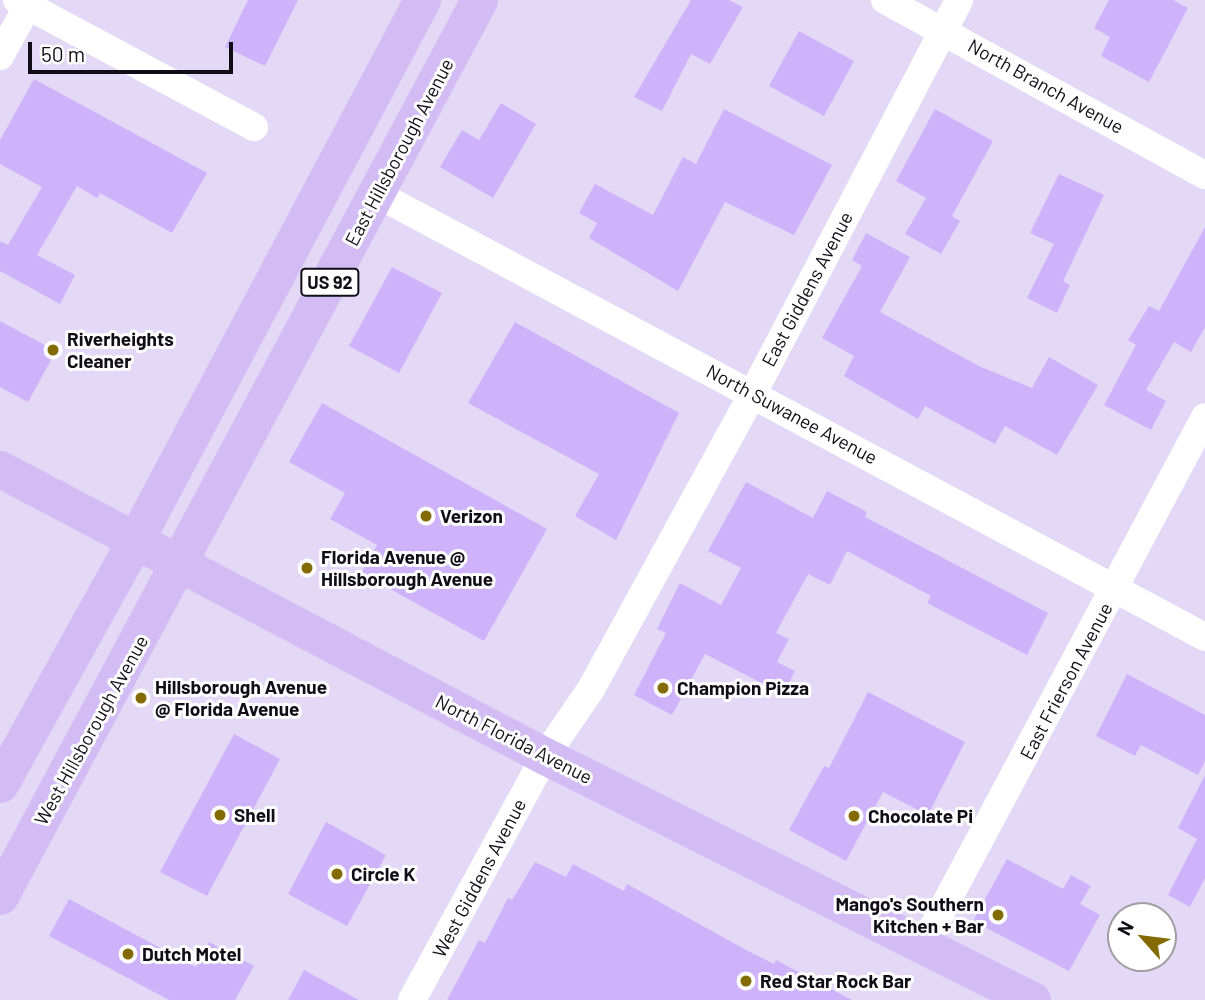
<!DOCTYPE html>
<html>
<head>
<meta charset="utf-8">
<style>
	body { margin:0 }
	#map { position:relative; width:1205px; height:1000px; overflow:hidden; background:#e4d8f7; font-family:Barlow,sans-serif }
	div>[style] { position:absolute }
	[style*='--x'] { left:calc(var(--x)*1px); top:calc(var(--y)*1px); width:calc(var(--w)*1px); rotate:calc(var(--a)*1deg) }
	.building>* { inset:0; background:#cfb3fa }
	.minor>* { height:28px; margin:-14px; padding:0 14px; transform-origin:14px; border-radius:14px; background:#fff }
	.major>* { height:37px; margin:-18.5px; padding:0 18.5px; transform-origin:18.5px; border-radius:18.5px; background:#d3bcf4 }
	.dots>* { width:19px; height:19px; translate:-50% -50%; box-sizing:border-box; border:4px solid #fff; border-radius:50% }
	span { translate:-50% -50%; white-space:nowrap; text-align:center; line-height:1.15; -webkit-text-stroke:6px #fff; paint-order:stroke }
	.shield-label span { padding:2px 5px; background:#fff; border:2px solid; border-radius:5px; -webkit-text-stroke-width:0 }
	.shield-label { font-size:18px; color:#110d17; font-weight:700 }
	.street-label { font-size:19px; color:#110d17 }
	.poi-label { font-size:19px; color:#110d17; font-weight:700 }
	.left { translate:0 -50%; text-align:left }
	.right { translate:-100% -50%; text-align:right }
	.north { position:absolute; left:1107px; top:902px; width:70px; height:70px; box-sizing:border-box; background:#fff; border:2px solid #a09ea2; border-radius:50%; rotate:298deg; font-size:19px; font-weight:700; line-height:28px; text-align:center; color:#110d17 }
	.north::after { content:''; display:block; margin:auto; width:24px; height:32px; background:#836a03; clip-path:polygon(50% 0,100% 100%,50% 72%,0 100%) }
	.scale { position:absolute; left:28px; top:42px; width:205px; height:32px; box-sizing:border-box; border:4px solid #110d17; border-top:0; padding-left:9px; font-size:21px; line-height:24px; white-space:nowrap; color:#110d17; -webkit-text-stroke:5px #fff; paint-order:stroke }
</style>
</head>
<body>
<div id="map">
	<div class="building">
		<i style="clip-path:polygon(248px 0,298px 0,265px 66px,225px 47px)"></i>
		<i style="clip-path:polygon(691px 0,729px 0,743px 7px,710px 64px,691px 54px,662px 111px,634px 97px)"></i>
		<i style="clip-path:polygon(1109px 0,1173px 0,1188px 8px,1149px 82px,1101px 56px,1110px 37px,1094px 28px)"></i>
		<i style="clip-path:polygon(799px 31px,854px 61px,824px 116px,769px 86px)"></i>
		<i style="clip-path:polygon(34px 79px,207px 173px,172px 233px,100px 193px,97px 198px,77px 186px,37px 255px,75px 275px,60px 304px,0 271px,0 241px,8px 245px,42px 187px,0 164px,0 140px)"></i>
		<i style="clip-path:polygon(501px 103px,536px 124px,493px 198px,440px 167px,462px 130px,479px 140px)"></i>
		<i style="clip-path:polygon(724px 109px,832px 165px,794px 235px,725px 202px,678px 291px,589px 238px,597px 223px,579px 213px,595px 184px,653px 215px,683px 157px,696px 164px)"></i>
		<i style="clip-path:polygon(935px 109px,993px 141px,952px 216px,960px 221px,941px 254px,905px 234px,926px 198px,896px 181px)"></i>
		<i style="clip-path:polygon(1059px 174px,1104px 195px,1063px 281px,1070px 285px,1057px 313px,1027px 298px,1054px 244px,1030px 233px)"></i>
		<i style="clip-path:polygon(1205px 227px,1205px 327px,1191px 352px,1174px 342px,1146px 390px,1166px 401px,1151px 430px,1104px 405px,1136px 345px,1128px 340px,1149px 306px,1159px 311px)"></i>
		<i style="clip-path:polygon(866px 233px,910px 257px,880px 312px,979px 366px,1032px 388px,1049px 357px,1098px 385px,1057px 455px,1005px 426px,995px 444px,925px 406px,918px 419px,844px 376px,854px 356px,822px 338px,862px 266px,852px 260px)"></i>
		<i style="clip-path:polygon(392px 267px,442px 293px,399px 373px,349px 346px)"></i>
		<i style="clip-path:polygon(0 321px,56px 351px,28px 402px,0 387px)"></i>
		<i style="clip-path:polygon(515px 322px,679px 413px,616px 540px,575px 516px,599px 474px,468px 403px)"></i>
		<i style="clip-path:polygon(322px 403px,547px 529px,484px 641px,361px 573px,377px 545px,330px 519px,345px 493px,289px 462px)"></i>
		<i style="clip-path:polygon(746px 482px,813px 518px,827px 491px,867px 512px,865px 517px,1048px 613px,1027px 655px,927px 603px,931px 596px,847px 551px,830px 585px,808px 574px,776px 633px,789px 639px,777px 662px,795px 671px,783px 694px,705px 654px,672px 715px,634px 695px,666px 633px,657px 629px,680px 583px,721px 605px,741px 568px,708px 551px)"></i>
		<i style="clip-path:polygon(1127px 674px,1205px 715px,1205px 761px,1198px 775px,1141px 745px,1135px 756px,1096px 736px)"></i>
		<i style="clip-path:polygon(868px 692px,965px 742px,928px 815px,883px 792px,846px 861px,789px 830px,824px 766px,829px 768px)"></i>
		<i style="clip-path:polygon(234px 734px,280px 759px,207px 896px,160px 872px)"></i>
		<i style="clip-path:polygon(1205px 775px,1205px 878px,1190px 907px,1168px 895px,1197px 839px,1178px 828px)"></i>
		<i style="clip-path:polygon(326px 822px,386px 855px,347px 926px,288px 894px)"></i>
		<i style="clip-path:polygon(1007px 859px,1063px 889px,1071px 875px,1091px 886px,1080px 904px,1100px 915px,1069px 971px,973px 921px)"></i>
		<i style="clip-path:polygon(535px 862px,566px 877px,573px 864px,624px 891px,627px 884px,748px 951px,774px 964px,776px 960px,852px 1000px,447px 1000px,479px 940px,485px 943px,508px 898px,512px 900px)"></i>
		<i style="clip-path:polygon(69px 899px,196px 967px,209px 942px,254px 966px,235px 1000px,169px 1000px,49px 936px)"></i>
		<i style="clip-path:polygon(304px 970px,359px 1000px,288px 1000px)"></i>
	</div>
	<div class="minor">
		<i style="--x:17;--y:0;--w:269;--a:28.2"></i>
		<i style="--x:885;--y:0;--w:365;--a:28.7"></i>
		<i style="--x:0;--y:56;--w:64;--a:-61"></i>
		<i style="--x:377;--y:194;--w:939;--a:28.15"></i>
		<i style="--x:924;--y:944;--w:597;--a:-61.93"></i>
		<i style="--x:412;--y:1000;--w:278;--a:-61.4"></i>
		<i style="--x:545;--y:756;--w:81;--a:-55.5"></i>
		<i style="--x:591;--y:689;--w:337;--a:-61.3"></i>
		<i style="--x:753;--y:393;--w:444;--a:-62.3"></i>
	</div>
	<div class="major">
		<i style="--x:0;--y:469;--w:616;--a:27.77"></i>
		<i style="--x:545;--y:756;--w:545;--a:26.61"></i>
		<i style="--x:0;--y:784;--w:280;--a:-61"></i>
		<i style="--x:136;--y:539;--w:610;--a:-62.05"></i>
		<i style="--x:0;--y:896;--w:1016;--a:-61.87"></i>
	</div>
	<div class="dots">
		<i style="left:53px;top:350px;background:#836a03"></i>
		<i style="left:426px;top:516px;background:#836a03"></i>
		<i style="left:307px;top:568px;background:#836a03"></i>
		<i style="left:663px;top:688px;background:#836a03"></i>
		<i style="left:141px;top:698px;background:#836a03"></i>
		<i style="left:220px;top:815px;background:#836a03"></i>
		<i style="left:854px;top:816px;background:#836a03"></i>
		<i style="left:337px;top:874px;background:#836a03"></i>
		<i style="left:998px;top:915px;background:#836a03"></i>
		<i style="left:128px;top:954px;background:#836a03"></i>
		<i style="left:746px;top:981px;background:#836a03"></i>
	</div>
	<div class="shield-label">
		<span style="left:330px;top:282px">US 92</span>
	</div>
	<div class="street-label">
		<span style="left:1046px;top:86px;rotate:29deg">North Branch Avenue</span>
		<span style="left:399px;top:152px;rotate:-62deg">East Hillsborough Avenue</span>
		<span style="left:807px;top:289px;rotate:-62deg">East Giddens Avenue</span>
		<span style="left:792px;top:414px;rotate:28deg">North Suwanee Avenue</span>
		<span style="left:1066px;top:681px;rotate:-62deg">East Frierson Avenue</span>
		<span style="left:91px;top:730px;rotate:-61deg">West Hillsborough Avenue</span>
		<span style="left:514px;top:739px;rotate:27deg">North Florida Avenue</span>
		<span style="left:479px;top:878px;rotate:-62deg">West Giddens Avenue</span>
	</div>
	<div class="poi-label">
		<span class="left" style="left:67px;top:350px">Riverheights<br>Cleaner</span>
		<span class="left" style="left:440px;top:516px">Verizon</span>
		<span class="left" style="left:321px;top:568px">Florida Avenue @<br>Hillsborough Avenue</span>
		<span class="left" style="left:155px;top:698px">Hillsborough Avenue<br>@ Florida Avenue</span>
		<span class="left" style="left:677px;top:688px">Champion Pizza</span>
		<span class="left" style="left:234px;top:815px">Shell</span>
		<span class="left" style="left:868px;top:816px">Chocolate Pi</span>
		<span class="left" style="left:351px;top:874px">Circle K</span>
		<span class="right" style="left:984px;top:915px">Mango's Southern<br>Kitchen + Bar</span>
		<span class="left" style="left:142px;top:954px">Dutch Motel</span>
		<span class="left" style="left:760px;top:981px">Red Star Rock Bar</span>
	</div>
	<div class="north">N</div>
	<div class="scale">50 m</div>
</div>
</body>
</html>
